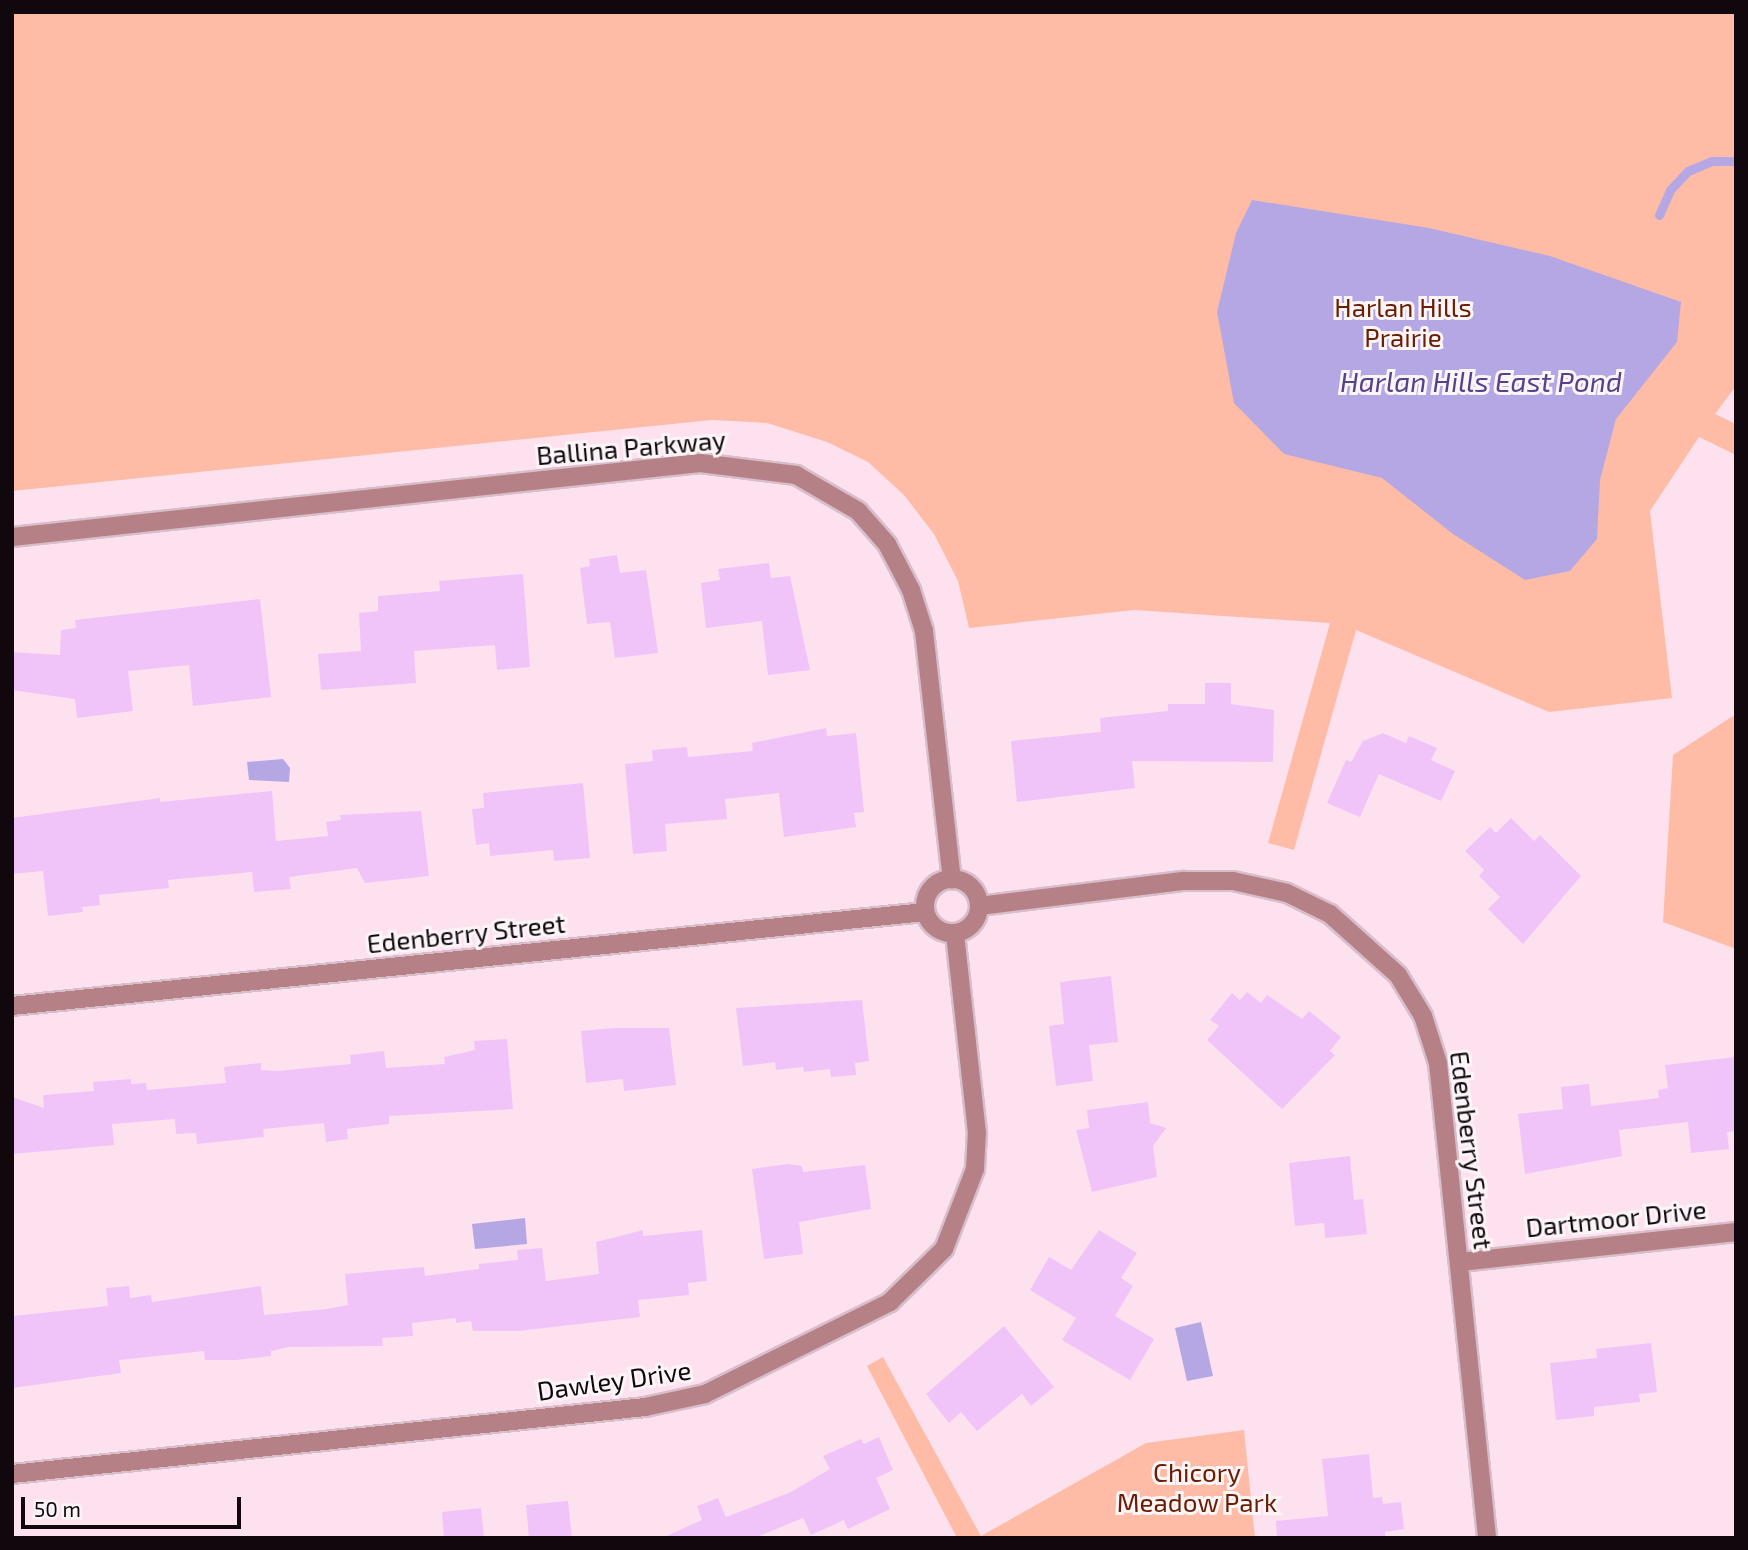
<!DOCTYPE html>
<html>
<head>
<meta charset="utf-8">
<style>
	body { margin:0 }
	#map { position:relative; width:1748px; height:1550px; overflow:hidden; background:#fee1ef; font-family:"Exo 2",sans-serif }
	div>[style] { position:absolute }
	[style*='--x'] { left:calc(var(--x)*1px); top:calc(var(--y)*1px); width:calc(var(--w)*1px); rotate:calc(var(--a)*1deg) }
	.green>* { inset:0; background:#febca6 }
	.water>* { inset:0; background:#b5a7e3 }
	.stream>* { height:9px; margin:-4.5px; padding:0 4.5px; transform-origin:4.5px; border-radius:4.5px; background:#b5a7e3 }
	.building>* { inset:0; background:#f0c4f9 }
	.roads { filter:drop-shadow(2px 0 #d8becb) drop-shadow(-2px 0 #d8becb) drop-shadow(0 2px #d8becb) drop-shadow(0 -2px #d8becb) }
	.minor>* { height:18px; margin:-9px; padding:0 9px; transform-origin:9px; border-radius:9px; background:#b68186 }
	.minor>.ring { margin:-9px; padding:0; box-sizing:content-box; background:none; border:18px solid #b68186; border-radius:50% }
	span { translate:-50% -50%; white-space:nowrap; text-align:center; line-height:1.15; -webkit-text-stroke:6px #fcf5f8; paint-order:stroke }
	.park-label { font-size:26px; color:#6a1d00 }
	.street-label { font-size:26px; color:#11080d }
	.water-label { font-size:28px; color:#57418a; font-style:italic }
	.frame { position:absolute; inset:0; border:14px solid #11080d; pointer-events:none }
	.scale { position:absolute; left:21px; top:1497px; width:220px; height:32px; box-sizing:border-box; border:4px solid #11080d; border-top:0; padding-left:9px; font-size:21px; line-height:24px; white-space:nowrap; color:#11080d; -webkit-text-stroke:5px #fcf5f8; paint-order:stroke }
</style>
</head>
<body>
<div id="map">
	<div class="green">
		<i style="clip-path:polygon(12px 12px,1736px 12px,1736px 386px,1715px 414px,1736px 424px,1736px 455px,1699px 437px,1650px 511px,1672px 698px,1549px 712px,1356px 630px,1294px 850px,1268px 843px,1330px 623px,1134px 610px,969px 628px,958px 581px,934px 534px,904px 495px,868px 462px,827px 442px,767px 423px,712px 420px,12px 491px)"></i>
		<i style="clip-path:polygon(1733px 716px,1736px 719px,1736px 949px,1663px 922px,1673px 755px)"></i>
		<i style="clip-path:polygon(883px 1357px,981px 1536px,1146px 1443px,1244px 1430px,1255px 1538px,957px 1538px,867px 1366px)"></i>
	</div>
	<div class="water">
		<i style="clip-path:polygon(1252px 200px,1429px 228px,1550px 256px,1681px 302px,1677px 342px,1616px 419px,1600px 480px,1597px 539px,1570px 571px,1525px 580px,1453px 534px,1382px 478px,1284px 454px,1234px 403px,1217px 312px,1236px 233px)"></i>
		<i style="clip-path:polygon(283px 759px,290px 768px,289px 782px,249px 780px,247px 762px)"></i>
		<i style="clip-path:polygon(525px 1218px,527px 1244px,475px 1249px,472px 1224px)"></i>
		<i style="clip-path:polygon(1201px 1322px,1213px 1376px,1187px 1381px,1175px 1328px)"></i>
	</div>
	<div class="stream">
		<i style="--x:1659;--y:215;--w:27;--a:-66"></i>
		<i style="--x:1670;--y:190;--w:26;--a:-47"></i>
		<i style="--x:1688;--y:171;--w:26;--a:-23"></i>
		<i style="--x:1712;--y:161;--w:24;--a:0"></i>
	</div>
	<div class="building">
		<i style="clip-path:polygon(617px 555px,620px 573px,646px 570px,658px 653px,615px 658px,610px 622px,587px 624px,580px 568px,590px 566px,589px 559px)"></i>
		<i style="clip-path:polygon(769px 563px,771px 578px,790px 576px,810px 670px,768px 675px,762px 621px,706px 628px,701px 583px,720px 580px,718px 569px)"></i>
		<i style="clip-path:polygon(523px 574px,530px 667px,497px 670px,495px 645px,414px 651px,416px 683px,321px 690px,318px 654px,361px 651px,359px 613px,378px 611px,378px 596px,440px 591px,439px 581px)"></i>
		<i style="clip-path:polygon(260px 599px,271px 697px,193px 706px,189px 665px,128px 671px,133px 711px,77px 718px,75px 699px,12px 690px,12px 652px,60px 655px,61px 630px,76px 628px,75px 620px)"></i>
		<i style="clip-path:polygon(1205px 683px,1231px 683px,1231px 704px,1274px 710px,1273px 762px,1132px 761px,1135px 788px,1017px 802px,1011px 741px,1101px 732px,1100px 718px,1168px 711px,1168px 704px,1205px 704px)"></i>
		<i style="clip-path:polygon(826px 728px,827px 736px,856px 733px,864px 812px,854px 813px,856px 827px,784px 837px,779px 793px,725px 799px,727px 819px,665px 824px,667px 851px,633px 854px,625px 764px,653px 761px,652px 750px,687px 747px,688px 757px,753px 751px,752px 743px)"></i>
		<i style="clip-path:polygon(1383px 733px,1406px 743px,1409px 736px,1437px 748px,1431px 760px,1455px 771px,1441px 801px,1379px 774px,1360px 817px,1327px 803px,1346px 760px,1351px 762px,1363px 741px)"></i>
		<i style="clip-path:polygon(583px 783px,590px 858px,554px 861px,553px 850px,490px 856px,489px 843px,476px 845px,472px 809px,484px 808px,483px 793px)"></i>
		<i style="clip-path:polygon(272px 791px,276px 841px,328px 836px,326px 822px,341px 820px,340px 815px,421px 811px,429px 876px,365px 883px,357px 868px,289px 877px,291px 889px,254px 892px,252px 872px,168px 880px,169px 888px,99px 895px,100px 905px,82px 907px,83px 912px,48px 916px,43px 871px,12px 874px,12px 818px,160px 798px,160px 802px)"></i>
		<i style="clip-path:polygon(1511px 818px,1534px 841px,1540px 835px,1581px 876px,1523px 944px,1488px 909px,1500px 897px,1479px 876px,1484px 870px,1465px 851px,1490px 827px,1496px 833px)"></i>
		<i style="clip-path:polygon(1111px 976px,1118px 1042px,1089px 1045px,1093px 1081px,1056px 1086px,1049px 1026px,1064px 1024px,1060px 982px)"></i>
		<i style="clip-path:polygon(1247px 992px,1261px 1003px,1267px 995px,1302px 1019px,1309px 1011px,1341px 1037px,1330px 1051px,1335px 1055px,1282px 1109px,1207px 1040px,1219px 1026px,1210px 1020px,1232px 993px,1240px 1000px)"></i>
		<i style="clip-path:polygon(862px 1000px,869px 1061px,855px 1063px,856px 1075px,831px 1077px,830px 1069px,804px 1072px,803px 1067px,776px 1070px,775px 1062px,743px 1066px,736px 1008px)"></i>
		<i style="clip-path:polygon(615px 1028px,669px 1028px,676px 1085px,624px 1091px,623px 1079px,586px 1083px,581px 1031px)"></i>
		<i style="clip-path:polygon(507px 1039px,513px 1109px,389px 1116px,389px 1124px,347px 1129px,348px 1139px,326px 1142px,324px 1123px,263px 1129px,264px 1137px,197px 1144px,196px 1133px,176px 1134px,175px 1119px,112px 1124px,114px 1145px,12px 1154px,12px 1097px,44px 1108px,43px 1095px,94px 1091px,93px 1082px,131px 1079px,131px 1084px,146px 1083px,147px 1090px,226px 1083px,224px 1067px,261px 1063px,261px 1070px,277px 1071px,351px 1064px,350px 1055px,384px 1051px,386px 1068px,445px 1064px,444px 1057px,475px 1050px,474px 1041px)"></i>
		<i style="clip-path:polygon(1736px 1057px,1736px 1131px,1727px 1132px,1729px 1149px,1691px 1153px,1688px 1122px,1619px 1130px,1622px 1156px,1525px 1174px,1518px 1114px,1563px 1109px,1561px 1087px,1589px 1084px,1591px 1106px,1659px 1098px,1658px 1090px,1668px 1088px,1665px 1065px)"></i>
		<i style="clip-path:polygon(1148px 1102px,1150px 1123px,1166px 1128px,1153px 1146px,1157px 1177px,1092px 1192px,1076px 1130px,1089px 1128px,1087px 1110px)"></i>
		<i style="clip-path:polygon(1350px 1156px,1354px 1200px,1363px 1199px,1367px 1234px,1325px 1238px,1324px 1223px,1295px 1226px,1289px 1163px)"></i>
		<i style="clip-path:polygon(788px 1164px,802px 1166px,803px 1172px,865px 1165px,871px 1209px,799px 1222px,803px 1254px,764px 1259px,752px 1169px)"></i>
		<i style="clip-path:polygon(643px 1230px,643px 1236px,702px 1230px,707px 1281px,688px 1283px,689px 1295px,638px 1300px,640px 1317px,518px 1331px,473px 1331px,471px 1321px,456px 1323px,456px 1318px,412px 1323px,413px 1336px,382px 1338px,383px 1346px,289px 1347px,271px 1351px,271px 1356px,236px 1360px,205px 1360px,204px 1351px,119px 1360px,121px 1373px,12px 1388px,12px 1316px,108px 1306px,106px 1288px,129px 1286px,130px 1298px,151px 1295px,152px 1302px,261px 1286px,264px 1315px,327px 1309px,348px 1305px,345px 1274px,424px 1267px,425px 1276px,479px 1269px,479px 1264px,518px 1260px,517px 1250px,542px 1248px,546px 1281px,599px 1274px,596px 1242px)"></i>
		<i style="clip-path:polygon(1099px 1230px,1137px 1253px,1121px 1278px,1133px 1286px,1115px 1316px,1154px 1339px,1130px 1380px,1062px 1340px,1076px 1318px,1030px 1290px,1049px 1257px,1071px 1270px)"></i>
		<i style="clip-path:polygon(1004px 1326px,1054px 1387px,1031px 1406px,1022px 1394px,977px 1431px,961px 1412px,949px 1423px,926px 1394px)"></i>
		<i style="clip-path:polygon(1651px 1343px,1657px 1392px,1639px 1394px,1640px 1402px,1594px 1407px,1594px 1416px,1556px 1420px,1550px 1363px,1597px 1358px,1596px 1349px)"></i>
		<i style="clip-path:polygon(879px 1437px,893px 1470px,876px 1478px,890px 1509px,848px 1529px,844px 1520px,811px 1535px,803px 1518px,754px 1538px,662px 1538px,702px 1520px,697px 1506px,718px 1498px,726px 1517px,791px 1492px,830px 1469px,823px 1456px,861px 1439px,864px 1444px)"></i>
		<i style="clip-path:polygon(1369px 1454px,1373px 1498px,1382px 1497px,1383px 1504px,1401px 1502px,1404px 1529px,1385px 1532px,1385px 1538px,1277px 1538px,1276px 1521px,1328px 1516px,1322px 1459px)"></i>
		<i style="clip-path:polygon(568px 1501px,572px 1538px,529px 1538px,526px 1505px)"></i>
		<i style="clip-path:polygon(481px 1508px,484px 1538px,444px 1538px,442px 1512px)"></i>
	</div>
	<div class="roads">
		<div class="minor">
			<i style="--x:12;--y:537;--w:692;--a:-6.14"></i>
			<i style="--x:700;--y:463;--w:97;--a:7.1"></i>
			<i style="--x:796;--y:475;--w:72;--a:30.1"></i>
			<i style="--x:858;--y:511;--w:44;--a:48.7"></i>
			<i style="--x:887;--y:544;--w:52;--a:62.4"></i>
			<i style="--x:911;--y:590;--w:43;--a:72.4"></i>
			<i style="--x:924;--y:631;--w:250;--a:83.6"></i>
			<i class="ring" style="left:925px;top:879px;width:36px;height:36px"></i>
			<i style="--x:979;--y:906;--w:207;--a:-7"></i>
			<i style="--x:1184;--y:881;--w:49;--a:0"></i>
			<i style="--x:1233;--y:881;--w:55;--a:12.5"></i>
			<i style="--x:1287;--y:893;--w:48;--a:26"></i>
			<i style="--x:1330;--y:914;--w:91;--a:41.9"></i>
			<i style="--x:1398;--y:975;--w:48;--a:58.6"></i>
			<i style="--x:1423;--y:1016;--w:49;--a:72.3"></i>
			<i style="--x:1438;--y:1063;--w:478;--a:84.1"></i>
			<i style="--x:12;--y:1006;--w:918;--a:-5.88"></i>
			<i style="--x:1460;--y:1262;--w:278;--a:-6.2"></i>
			<i style="--x:12;--y:1474;--w:637;--a:-6.04"></i>
			<i style="--x:645;--y:1407;--w:61;--a:-12.2"></i>
			<i style="--x:705;--y:1394;--w:207;--a:-26.4"></i>
			<i style="--x:890;--y:1302;--w:76;--a:-44.5"></i>
			<i style="--x:944;--y:1249;--w:86;--a:-68.8"></i>
			<i style="--x:975;--y:1169;--w:36;--a:-87"></i>
			<i style="--x:977;--y:1133;--w:201;--a:-96.3"></i>
		</div>
	</div>
	<div class="park-label">
		<span style="left:1403px;top:322px">Harlan Hills<br>Prairie</span>
		<span style="left:1197px;top:1487px">Chicory<br>Meadow Park</span>
	</div>
	<div class="street-label">
		<span style="left:631px;top:447px;rotate:-5deg">Ballina Parkway</span>
		<span style="left:466px;top:933px;rotate:-6deg">Edenberry Street</span>
		<span style="left:1472px;top:1150px;rotate:83deg">Edenberry Street</span>
		<span style="left:1616px;top:1218px;rotate:-6deg">Dartmoor Drive</span>
		<span style="left:614px;top:1380px;rotate:-8deg">Dawley Drive</span>
	</div>
	<div class="water-label">
		<span style="left:1481px;top:381px">Harlan Hills East Pond</span>
	</div>
	<div class="frame"></div>
	<div class="scale">50 m</div>
</div>
</body>
</html>
